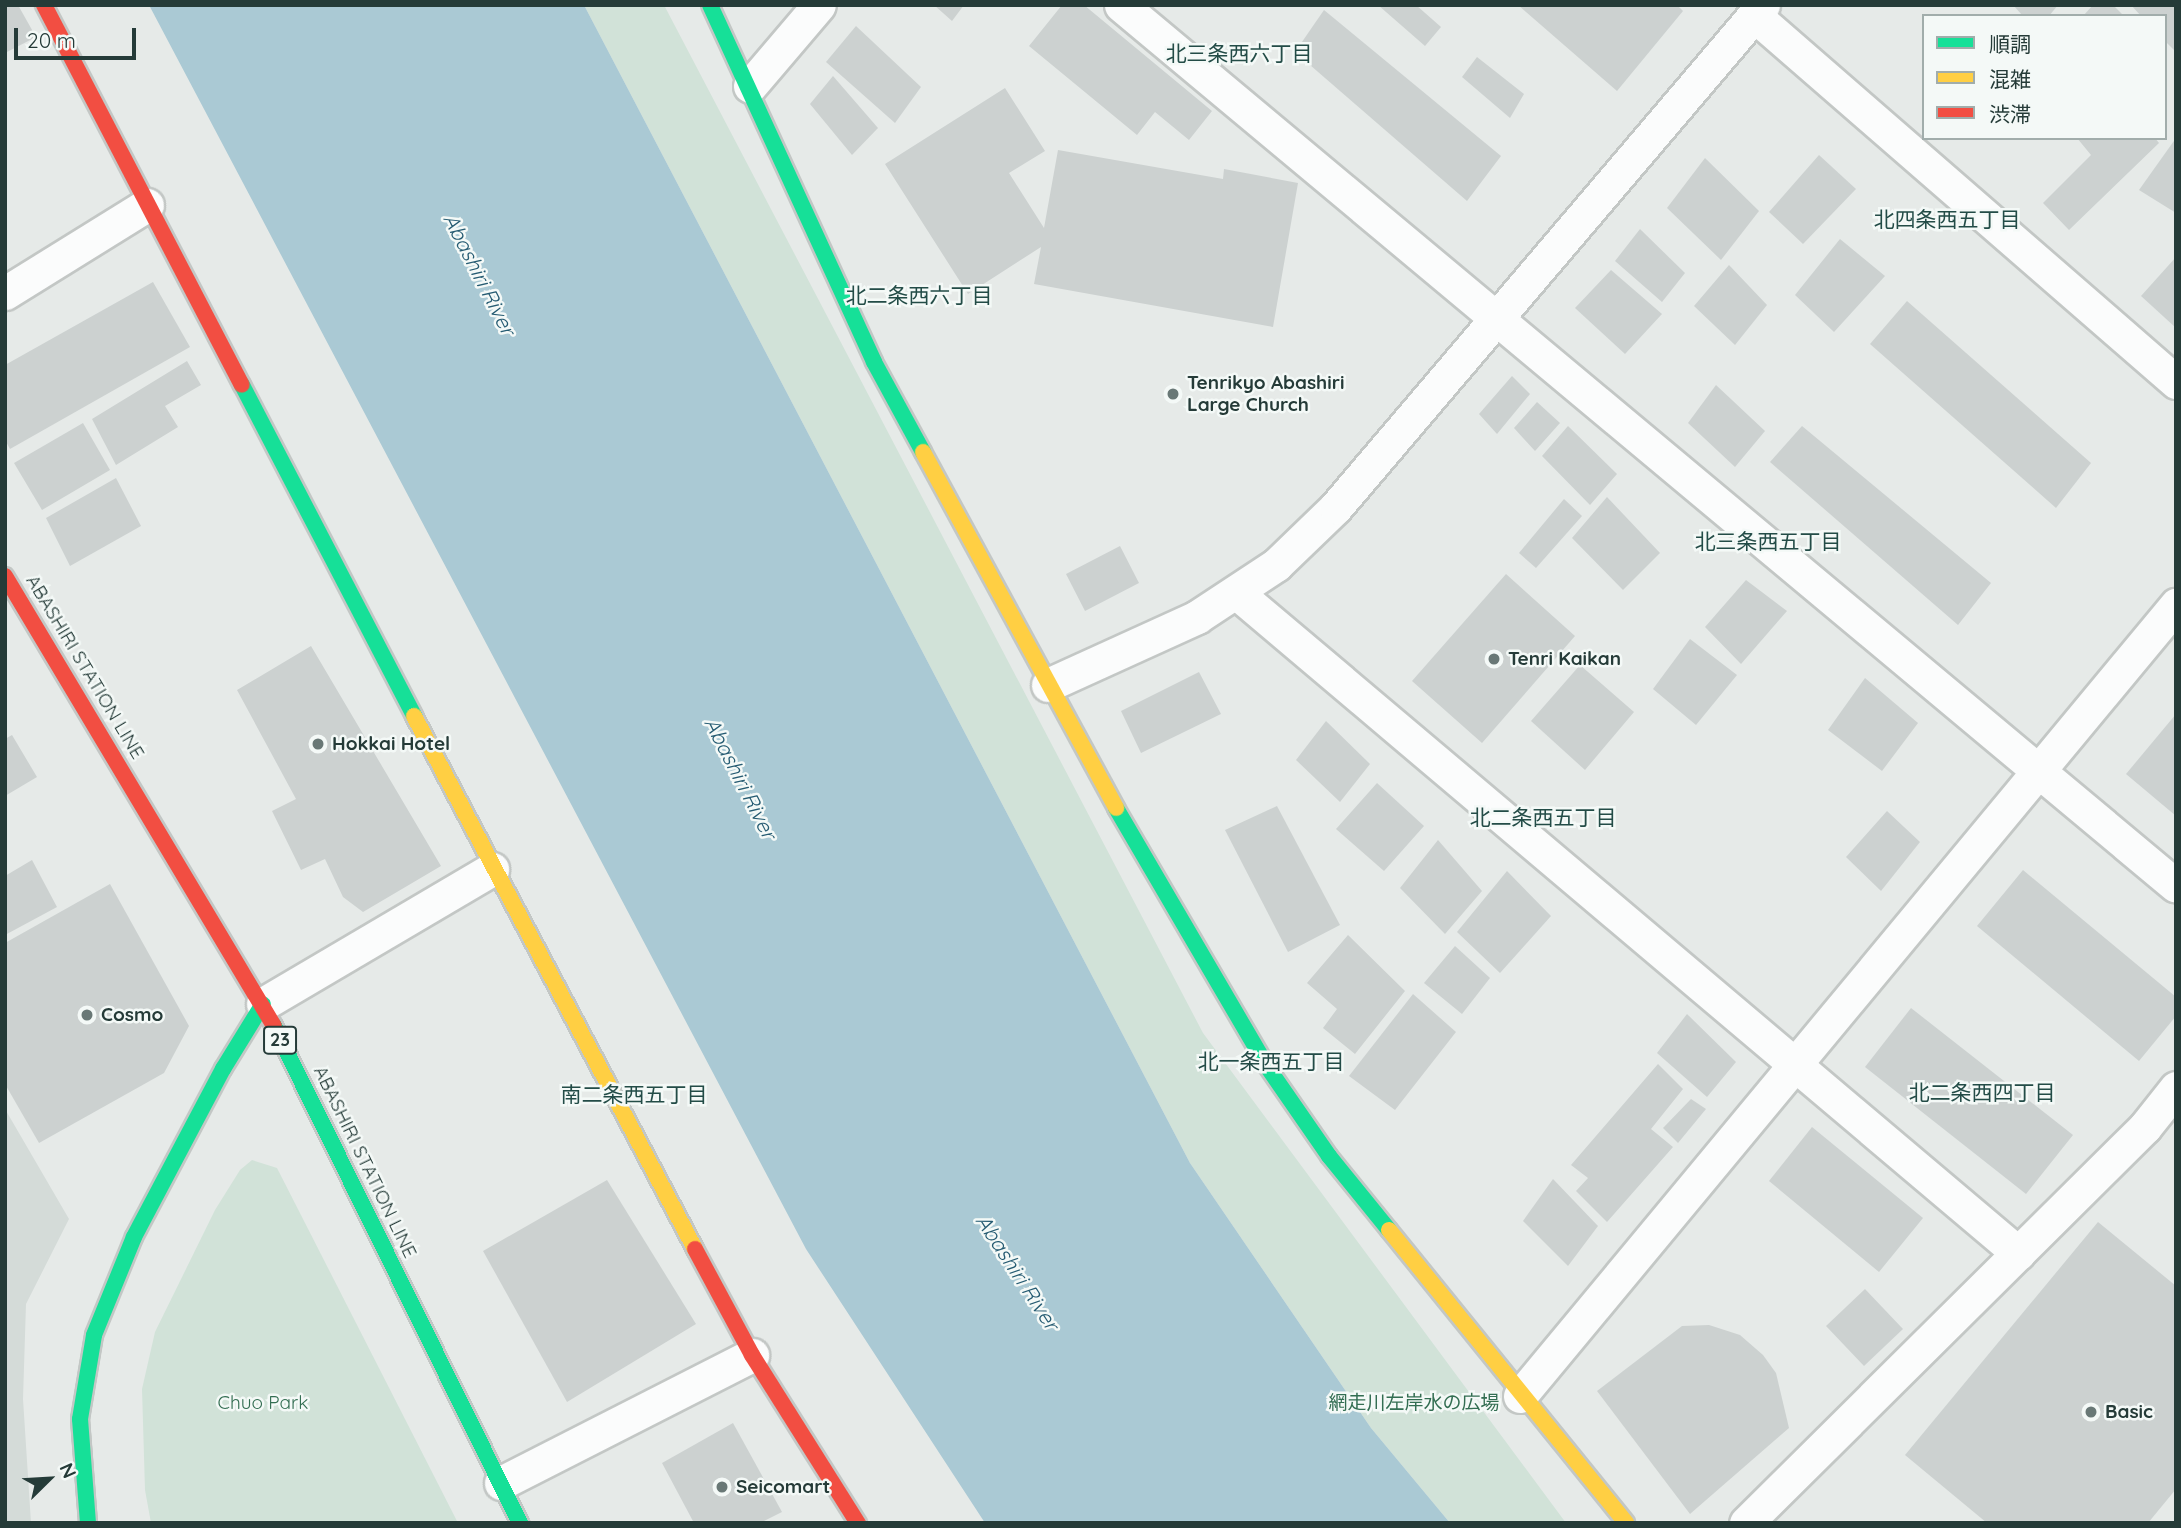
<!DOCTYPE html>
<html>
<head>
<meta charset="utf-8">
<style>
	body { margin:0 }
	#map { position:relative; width:2181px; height:1528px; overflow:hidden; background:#e6eae8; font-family:Quicksand,"Noto Sans JP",sans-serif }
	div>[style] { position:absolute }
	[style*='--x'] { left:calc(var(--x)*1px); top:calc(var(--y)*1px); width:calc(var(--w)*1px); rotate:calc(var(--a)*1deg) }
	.built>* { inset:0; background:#d4dbd8 }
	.green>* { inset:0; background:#d1e2d8 }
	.water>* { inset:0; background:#aac9d4 }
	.building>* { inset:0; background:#ccd1d0 }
	.roads { filter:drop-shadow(2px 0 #c3c7c5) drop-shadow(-2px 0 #c3c7c5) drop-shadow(0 2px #c3c7c5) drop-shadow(0 -2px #c3c7c5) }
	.street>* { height:33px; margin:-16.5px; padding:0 16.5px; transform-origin:16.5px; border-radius:16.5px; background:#fbfcfc }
	.fast>* { height:16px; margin:-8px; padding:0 8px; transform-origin:8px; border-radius:8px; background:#16e098 }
	.slow>* { height:16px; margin:-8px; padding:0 8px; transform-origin:8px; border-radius:8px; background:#ffcf43 }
	.jam>* { height:16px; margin:-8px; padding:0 8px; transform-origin:8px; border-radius:8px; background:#f24e42 }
	.dots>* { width:19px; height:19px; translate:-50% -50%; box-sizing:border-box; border:4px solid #f4f9f7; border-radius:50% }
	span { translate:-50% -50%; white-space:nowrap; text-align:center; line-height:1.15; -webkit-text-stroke:5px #f4f9f7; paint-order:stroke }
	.shield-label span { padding:2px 5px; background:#f4f9f7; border:2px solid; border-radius:5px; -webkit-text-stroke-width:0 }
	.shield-label { font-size:18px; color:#253b38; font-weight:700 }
	.poi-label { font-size:19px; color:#253b38; font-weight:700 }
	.left { translate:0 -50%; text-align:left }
	.street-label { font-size:19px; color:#253b38 }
	.park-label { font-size:19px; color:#336e52 }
	.neighbourhood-label { font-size:21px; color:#234c47 }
	.water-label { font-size:21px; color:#255b72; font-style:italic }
	.frame { position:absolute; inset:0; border:7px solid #253b38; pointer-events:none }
	.legend { position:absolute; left:1922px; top:14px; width:245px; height:126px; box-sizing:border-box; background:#f4f9f7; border:2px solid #a1adab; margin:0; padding:9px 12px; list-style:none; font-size:21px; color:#253b38 }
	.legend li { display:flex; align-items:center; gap:14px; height:35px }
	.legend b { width:35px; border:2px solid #a1adab }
	.north { position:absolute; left:14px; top:1444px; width:70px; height:70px; -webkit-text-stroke:5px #f4f9f7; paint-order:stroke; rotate:66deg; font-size:19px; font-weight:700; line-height:28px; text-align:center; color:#253b38 }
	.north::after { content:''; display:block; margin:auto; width:24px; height:32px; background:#253b38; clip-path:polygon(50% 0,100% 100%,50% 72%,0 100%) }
	.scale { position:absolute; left:14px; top:28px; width:122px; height:32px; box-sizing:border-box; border:4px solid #253b38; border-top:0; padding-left:9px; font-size:21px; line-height:24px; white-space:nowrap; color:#253b38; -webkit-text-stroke:5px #f4f9f7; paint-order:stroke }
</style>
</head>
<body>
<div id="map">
	<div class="built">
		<i style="clip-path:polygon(5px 1109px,69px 1219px,26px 1304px,23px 1399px,31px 1523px,5px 1523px)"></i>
	</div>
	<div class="green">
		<i style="clip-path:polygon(584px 5px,664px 5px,1203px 1033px,1566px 1523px,1450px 1523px,1371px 1428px,1190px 1163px)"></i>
		<i style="clip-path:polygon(252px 1160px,277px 1168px,458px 1523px,151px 1523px,145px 1490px,142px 1389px,155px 1332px,215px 1210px,240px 1170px)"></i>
	</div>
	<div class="water">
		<i style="clip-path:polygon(149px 5px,584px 5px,1190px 1163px,1371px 1428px,1450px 1523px,985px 1523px,806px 1249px)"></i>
	</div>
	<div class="building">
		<i style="clip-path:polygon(5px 5px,18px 5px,36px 37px,5px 53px)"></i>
		<i style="clip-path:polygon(934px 5px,964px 5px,952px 21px)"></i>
		<i style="clip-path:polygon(1062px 5px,1084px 5px,1212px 111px,1189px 140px,1155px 112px,1137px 135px,1029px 46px)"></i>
		<i style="clip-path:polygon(1378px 5px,1416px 5px,1441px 27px,1425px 46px)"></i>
		<i style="clip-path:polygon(1518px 5px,1677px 5px,1683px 11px,1617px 91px)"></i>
		<i style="clip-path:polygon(2013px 5px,2058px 5px,2049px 16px,2023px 16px)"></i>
		<i style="clip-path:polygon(2093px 5px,2113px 5px,2124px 16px,2083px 16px)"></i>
		<i style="clip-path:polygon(2131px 5px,2176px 5px,2176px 52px,2165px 41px,2165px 16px,2141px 16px)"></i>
		<i style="clip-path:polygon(1324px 10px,1501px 156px,1467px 201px,1295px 52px)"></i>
		<i style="clip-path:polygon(856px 26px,921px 87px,895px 123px,826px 62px)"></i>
		<i style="clip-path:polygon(1477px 57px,1524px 94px,1510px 118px,1462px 77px)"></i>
		<i style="clip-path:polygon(833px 76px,878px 128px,852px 155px,810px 104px)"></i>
		<i style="clip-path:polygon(1005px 88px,1045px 151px,1009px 173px,1044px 228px,1058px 150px,1223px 179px,1224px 169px,1298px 183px,1273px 327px,1034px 284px,1041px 247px,968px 294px,885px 164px)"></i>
		<i style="clip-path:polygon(2077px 138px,2155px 138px,2159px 143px,2069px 230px,2043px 203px,2091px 155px)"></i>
		<i style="clip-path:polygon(2176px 138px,2176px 213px,2139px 190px)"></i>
		<i style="clip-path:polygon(1819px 155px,1856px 189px,1803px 244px,1769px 212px)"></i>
		<i style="clip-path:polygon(1705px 158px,1759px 211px,1721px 260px,1667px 208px)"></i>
		<i style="clip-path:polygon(1640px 229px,1685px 273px,1662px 302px,1615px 261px)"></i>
		<i style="clip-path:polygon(1840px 239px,1885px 276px,1834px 332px,1795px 295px)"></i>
		<i style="clip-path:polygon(2176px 257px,2176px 328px,2141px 296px)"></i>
		<i style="clip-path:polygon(1729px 265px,1767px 305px,1735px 345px,1694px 306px)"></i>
		<i style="clip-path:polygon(1611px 270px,1662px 314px,1625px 354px,1575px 308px)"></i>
		<i style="clip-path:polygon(153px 282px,190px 347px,10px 449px,5px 440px,5px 365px)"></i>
		<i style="clip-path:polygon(1907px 301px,2091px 463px,2056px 508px,1870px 344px)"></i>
		<i style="clip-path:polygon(187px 361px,201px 385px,165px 406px,178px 427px,116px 465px,92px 419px)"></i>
		<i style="clip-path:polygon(1512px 376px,1530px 394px,1497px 434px,1479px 414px)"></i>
		<i style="clip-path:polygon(1716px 385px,1765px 431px,1735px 467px,1688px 423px)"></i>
		<i style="clip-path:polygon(1537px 402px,1560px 423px,1535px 451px,1514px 428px)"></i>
		<i style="clip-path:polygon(83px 423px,110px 470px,42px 510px,14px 463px)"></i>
		<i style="clip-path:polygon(1568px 426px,1617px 474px,1590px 505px,1542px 456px)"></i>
		<i style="clip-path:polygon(1802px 426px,1991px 583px,1958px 625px,1770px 462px)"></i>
		<i style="clip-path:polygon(116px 478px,141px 526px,70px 566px,46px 518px)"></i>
		<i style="clip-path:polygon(1607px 497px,1660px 553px,1623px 590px,1572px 538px)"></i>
		<i style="clip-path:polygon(1564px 499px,1582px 516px,1536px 568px,1519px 553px)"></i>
		<i style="clip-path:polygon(1120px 546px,1139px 583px,1085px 611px,1066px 574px)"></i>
		<i style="clip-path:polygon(1506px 574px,1575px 636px,1482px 743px,1412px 681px)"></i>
		<i style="clip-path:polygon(1746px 580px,1787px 611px,1741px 664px,1705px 627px)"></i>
		<i style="clip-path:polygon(1690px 639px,1737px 675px,1696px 725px,1653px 689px)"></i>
		<i style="clip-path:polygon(311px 646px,441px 866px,363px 912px,343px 897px,325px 859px,301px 870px,272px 811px,296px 799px,237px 690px)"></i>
		<i style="clip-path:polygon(1580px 665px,1634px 712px,1585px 770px,1531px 721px)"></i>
		<i style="clip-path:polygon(1199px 672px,1221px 714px,1141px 753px,1121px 711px)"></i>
		<i style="clip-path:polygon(1865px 678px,1918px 723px,1882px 771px,1828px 730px)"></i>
		<i style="clip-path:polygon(2176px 714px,2176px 816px,2126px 774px)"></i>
		<i style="clip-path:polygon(1326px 721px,1370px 764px,1340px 802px,1296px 760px)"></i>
		<i style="clip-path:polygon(12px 735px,37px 777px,5px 796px,5px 739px)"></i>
		<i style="clip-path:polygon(1377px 783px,1424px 826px,1384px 871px,1336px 829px)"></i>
		<i style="clip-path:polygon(1277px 806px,1340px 925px,1288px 952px,1225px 830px)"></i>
		<i style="clip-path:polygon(1887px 811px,1920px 842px,1881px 891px,1846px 857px)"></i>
		<i style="clip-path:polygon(1438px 840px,1482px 891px,1445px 934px,1400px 888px)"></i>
		<i style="clip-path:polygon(32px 860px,57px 907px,5px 935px,5px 876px)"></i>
		<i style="clip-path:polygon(2023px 870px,2176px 997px,2176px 1016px,2139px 1061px,1977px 926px)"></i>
		<i style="clip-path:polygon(1507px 871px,1551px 916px,1500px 973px,1457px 932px)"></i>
		<i style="clip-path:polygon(110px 884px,189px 1026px,164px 1073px,39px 1143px,5px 1084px,5px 943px)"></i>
		<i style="clip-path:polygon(1348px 935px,1405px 991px,1355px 1054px,1323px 1028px,1337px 1009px,1307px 983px)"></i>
		<i style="clip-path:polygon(1455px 946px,1490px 978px,1462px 1014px,1424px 983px)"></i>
		<i style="clip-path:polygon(1413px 994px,1456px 1032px,1395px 1110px,1349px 1076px)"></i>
		<i style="clip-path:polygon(1911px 1008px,2073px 1135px,2026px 1194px,1865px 1067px)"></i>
		<i style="clip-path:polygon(1687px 1014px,1736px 1062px,1707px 1097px,1657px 1053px)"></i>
		<i style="clip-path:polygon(1658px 1064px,1683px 1089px,1651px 1129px,1673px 1147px,1607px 1222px,1576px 1191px,1588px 1178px,1571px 1165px)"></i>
		<i style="clip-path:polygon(1691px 1099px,1706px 1109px,1678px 1143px,1663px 1128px)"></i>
		<i style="clip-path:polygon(1812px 1127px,1923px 1218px,1879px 1272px,1769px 1181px)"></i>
		<i style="clip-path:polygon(1553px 1179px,1598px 1226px,1568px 1266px,1523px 1221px)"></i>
		<i style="clip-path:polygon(607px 1180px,696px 1324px,567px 1402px,483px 1251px)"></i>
		<i style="clip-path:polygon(2098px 1222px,2176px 1286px,2176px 1489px,2148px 1523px,1987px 1523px,1905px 1455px)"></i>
		<i style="clip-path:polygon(1865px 1289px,1903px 1329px,1864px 1366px,1826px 1326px)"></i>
		<i style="clip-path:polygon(1709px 1325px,1740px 1335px,1763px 1355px,1776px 1373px,1789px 1428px,1690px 1514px,1597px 1391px,1682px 1326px)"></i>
		<i style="clip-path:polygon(733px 1423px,782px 1512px,760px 1523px,694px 1523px,662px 1463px)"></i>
	</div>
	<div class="roads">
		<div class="street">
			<i style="--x:1121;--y:5;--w:1374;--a:39.86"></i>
			<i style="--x:1755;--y:16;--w:558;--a:41"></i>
			<i style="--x:750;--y:86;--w:106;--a:-49.6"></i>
			<i style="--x:5;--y:293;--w:167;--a:-31.8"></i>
			<i style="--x:1237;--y:593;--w:1023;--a:40.2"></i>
			<i style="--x:1048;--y:685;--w:164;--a:-24.5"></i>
			<i style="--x:1197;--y:617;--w:95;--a:-33.4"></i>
			<i style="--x:1276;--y:565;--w:83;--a:-44"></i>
			<i style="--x:1336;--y:507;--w:659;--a:-49.62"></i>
			<i style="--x:263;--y:1004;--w:266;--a:-30.5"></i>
			<i style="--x:1520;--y:1396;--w:1028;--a:-50.33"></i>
			<i style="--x:501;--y:1483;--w:282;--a:-27"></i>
			<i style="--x:1746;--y:1523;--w:562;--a:-44.78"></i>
			<i style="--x:2145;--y:1127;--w:50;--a:-51.5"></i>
		</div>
		<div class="fast">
			<i style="--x:710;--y:5;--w:393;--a:65.3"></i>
			<i style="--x:874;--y:362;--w:102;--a:61.4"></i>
			<i style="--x:242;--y:385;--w:373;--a:62.5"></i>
			<i style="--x:1116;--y:808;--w:298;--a:59.7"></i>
			<i style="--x:1266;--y:1065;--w:111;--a:55.3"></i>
			<i style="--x:1329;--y:1156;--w:95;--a:51"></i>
			<i style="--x:274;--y:1026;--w:555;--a:63.67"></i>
			<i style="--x:88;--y:1523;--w:104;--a:-94.4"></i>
			<i style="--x:80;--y:1419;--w:85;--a:-80.5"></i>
			<i style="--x:94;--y:1335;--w:106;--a:-67.8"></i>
			<i style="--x:134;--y:1237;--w:190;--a:-62.1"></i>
			<i style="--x:223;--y:1069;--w:76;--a:-58.4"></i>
		</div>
		<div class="slow">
			<i style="--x:923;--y:452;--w:405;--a:61.5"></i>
			<i style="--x:414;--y:716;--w:603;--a:62.2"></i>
			<i style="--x:1389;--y:1230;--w:377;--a:51"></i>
		</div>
		<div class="jam">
			<i style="--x:44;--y:5;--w:428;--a:62.5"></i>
			<i style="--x:5;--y:576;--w:524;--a:59.13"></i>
			<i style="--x:695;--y:1249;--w:120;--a:61.7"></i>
			<i style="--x:752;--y:1355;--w:199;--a:57.8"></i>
		</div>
	</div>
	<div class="dots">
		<i style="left:1173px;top:394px;background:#697876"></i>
		<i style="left:1494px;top:659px;background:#697876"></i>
		<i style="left:318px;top:744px;background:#697876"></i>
		<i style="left:87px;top:1015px;background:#697876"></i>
		<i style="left:2091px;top:1412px;background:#697876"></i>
		<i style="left:722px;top:1487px;background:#697876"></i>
	</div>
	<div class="shield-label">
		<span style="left:280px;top:1040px">23</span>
	</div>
	<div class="poi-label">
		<span class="left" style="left:1187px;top:394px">Tenrikyo Abashiri<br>Large Church</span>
		<span class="left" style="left:1508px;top:659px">Tenri Kaikan</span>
		<span class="left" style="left:332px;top:744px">Hokkai Hotel</span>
		<span class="left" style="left:101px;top:1015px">Cosmo</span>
		<span class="left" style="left:2105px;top:1412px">Basic</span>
		<span class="left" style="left:736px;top:1487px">Seicomart</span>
	</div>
	<div class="street-label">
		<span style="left:85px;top:667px;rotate:59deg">ABASHIRI STATION LINE</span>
		<span style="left:365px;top:1162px;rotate:64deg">ABASHIRI STATION LINE</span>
	</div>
	<div class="park-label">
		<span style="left:263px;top:1403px">Chuo Park</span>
		<span style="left:1414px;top:1403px">網走川左岸水の広場</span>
	</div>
	<div class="neighbourhood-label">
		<span style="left:1239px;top:53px">北三条西六丁目</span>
		<span style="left:1947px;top:219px">北四条西五丁目</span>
		<span style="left:919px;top:295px">北二条西六丁目</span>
		<span style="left:1768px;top:541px">北三条西五丁目</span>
		<span style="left:1543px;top:817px">北二条西五丁目</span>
		<span style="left:1271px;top:1061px">北一条西五丁目</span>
		<span style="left:1982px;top:1092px">北二条西四丁目</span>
		<span style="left:634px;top:1094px">南二条西五丁目</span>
	</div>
	<div class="water-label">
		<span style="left:480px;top:274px;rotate:63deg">Abashiri River</span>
		<span style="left:741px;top:778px;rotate:63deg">Abashiri River</span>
		<span style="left:1018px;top:1272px;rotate:57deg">Abashiri River</span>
	</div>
	<div class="frame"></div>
	<ul class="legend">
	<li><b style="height:9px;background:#16e098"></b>順調</li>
	<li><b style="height:9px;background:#ffcf43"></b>混雑</li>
	<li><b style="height:9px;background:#f24e42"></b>渋滞</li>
	</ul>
	<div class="north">N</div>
	<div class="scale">20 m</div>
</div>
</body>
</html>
